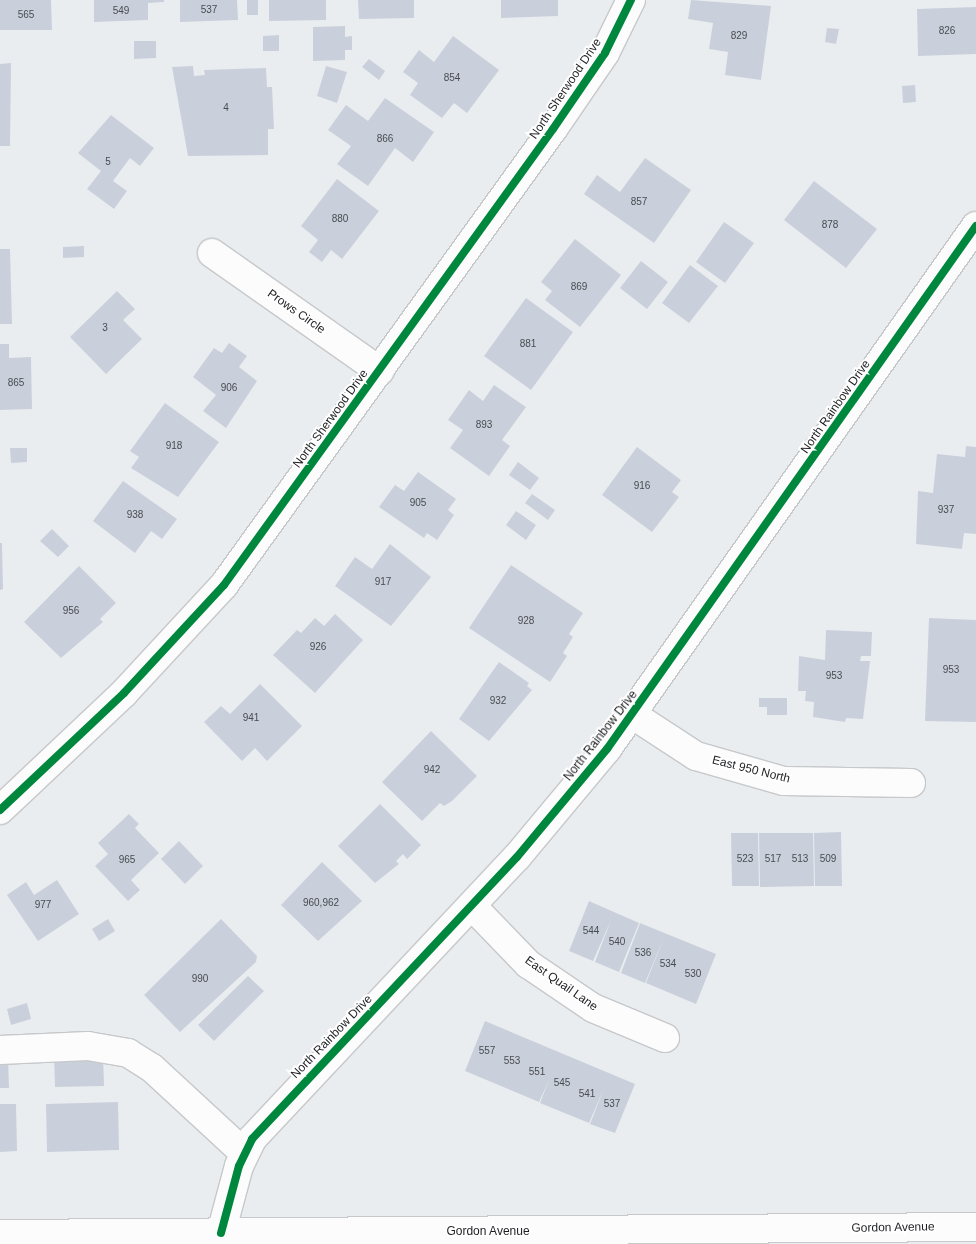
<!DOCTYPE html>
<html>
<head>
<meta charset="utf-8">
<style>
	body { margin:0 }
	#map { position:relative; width:976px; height:1244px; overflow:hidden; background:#eaedf0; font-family:Helvetica,sans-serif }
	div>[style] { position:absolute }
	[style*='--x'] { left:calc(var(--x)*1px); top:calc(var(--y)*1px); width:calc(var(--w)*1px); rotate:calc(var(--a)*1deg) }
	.building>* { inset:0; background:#cad0db }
	.roads { filter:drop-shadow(1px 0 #c6c8ca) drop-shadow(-1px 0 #c6c8ca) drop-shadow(0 1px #c6c8ca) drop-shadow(0 -1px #c6c8ca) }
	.minor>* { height:28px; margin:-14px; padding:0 14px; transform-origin:14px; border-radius:14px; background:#fcfcfd }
	.major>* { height:28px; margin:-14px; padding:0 14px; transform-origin:14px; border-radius:14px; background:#fcfcfd }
	.cycleway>* { height:8px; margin:-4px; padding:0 4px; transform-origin:4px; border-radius:4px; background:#00873e }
	span { translate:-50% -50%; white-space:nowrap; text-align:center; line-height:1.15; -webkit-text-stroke:4px #fff; paint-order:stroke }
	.number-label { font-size:10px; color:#494b50 }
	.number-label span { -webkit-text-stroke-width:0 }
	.street-label { font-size:12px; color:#1e1f22 }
</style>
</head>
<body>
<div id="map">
	<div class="building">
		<i style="clip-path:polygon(0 0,51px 0,52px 30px,0 30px)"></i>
		<i style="clip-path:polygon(94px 0,164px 0,164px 2px,148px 3px,148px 20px,94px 22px)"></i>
		<i style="clip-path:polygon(180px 0,237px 0,238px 20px,180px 22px)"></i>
		<i style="clip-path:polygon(247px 0,258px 0,258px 15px,247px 15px)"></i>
		<i style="clip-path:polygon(269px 0,326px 0,326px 20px,269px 21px)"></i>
		<i style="clip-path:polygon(358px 0,414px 0,414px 18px,359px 19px)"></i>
		<i style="clip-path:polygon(501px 0,558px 0,558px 16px,501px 18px)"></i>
		<i style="clip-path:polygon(691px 0,771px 6px,761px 80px,725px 75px,728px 52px,709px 49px,713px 23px,688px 19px)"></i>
		<i style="clip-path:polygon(976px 7px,976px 54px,918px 56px,917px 9px)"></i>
		<i style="clip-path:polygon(345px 26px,345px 37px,352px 36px,352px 50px,345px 50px,345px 60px,313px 61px,313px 27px)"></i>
		<i style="clip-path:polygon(827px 28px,839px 29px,836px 44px,825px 42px)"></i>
		<i style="clip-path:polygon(279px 35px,279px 51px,263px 51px,263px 36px)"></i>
		<i style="clip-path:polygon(453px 36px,499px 70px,467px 113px,454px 103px,442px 118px,410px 95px,418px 83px,403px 72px,419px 50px,434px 62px)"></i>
		<i style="clip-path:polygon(134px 41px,156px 41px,156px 58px,134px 59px)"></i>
		<i style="clip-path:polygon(369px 59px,385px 71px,379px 80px,362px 67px)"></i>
		<i style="clip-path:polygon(11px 63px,10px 146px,0 146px,0 64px)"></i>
		<i style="clip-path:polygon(193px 66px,194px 76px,205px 75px,204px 70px,266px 68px,267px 87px,272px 87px,274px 129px,268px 129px,268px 155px,188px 156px,172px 67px)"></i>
		<i style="clip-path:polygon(326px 66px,347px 72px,337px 103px,317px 96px)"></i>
		<i style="clip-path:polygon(915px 85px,916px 102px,903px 103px,902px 86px)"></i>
		<i style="clip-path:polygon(385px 98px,434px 132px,413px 162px,395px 148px,368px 186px,337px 164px,351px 146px,328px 130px,346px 105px,368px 121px)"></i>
		<i style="clip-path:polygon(111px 115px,154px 148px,140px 166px,130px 158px,113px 181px,127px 191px,114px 209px,87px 189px,101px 171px,78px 153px)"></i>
		<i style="clip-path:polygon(645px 158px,691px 190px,654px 243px,584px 194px,597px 175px,620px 192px)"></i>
		<i style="clip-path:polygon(337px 179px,379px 211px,342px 259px,331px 250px,322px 262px,309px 252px,318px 240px,301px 226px)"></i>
		<i style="clip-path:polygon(814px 181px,877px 229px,846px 268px,784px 220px)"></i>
		<i style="clip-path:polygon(724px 222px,754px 243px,725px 283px,696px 262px)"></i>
		<i style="clip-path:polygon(575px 239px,621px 275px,580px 327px,545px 300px,552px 291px,541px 282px)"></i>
		<i style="clip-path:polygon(84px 246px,84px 257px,63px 258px,63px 247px)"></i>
		<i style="clip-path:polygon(0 249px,10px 249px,12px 324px,0 324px)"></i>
		<i style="clip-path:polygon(641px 261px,668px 282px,647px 309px,620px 288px)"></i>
		<i style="clip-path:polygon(690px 265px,718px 286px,689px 323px,662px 303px)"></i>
		<i style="clip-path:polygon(117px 291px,135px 309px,123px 320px,142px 339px,106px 374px,70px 337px)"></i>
		<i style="clip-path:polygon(526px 298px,573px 332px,531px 390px,484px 356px)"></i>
		<i style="clip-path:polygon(229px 343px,247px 356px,239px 367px,257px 381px,226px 428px,203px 411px,216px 395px,193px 377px,214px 348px,222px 353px)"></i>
		<i style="clip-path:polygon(0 344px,9px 344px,9px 358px,31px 357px,32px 409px,0 410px)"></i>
		<i style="clip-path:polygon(494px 385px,526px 407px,502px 440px,510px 446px,489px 476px,450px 448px,463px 430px,448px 420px,469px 390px,483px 401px)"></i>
		<i style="clip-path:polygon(165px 403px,219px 442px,178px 497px,131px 468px,139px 457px,130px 451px)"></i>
		<i style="clip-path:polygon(966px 446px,976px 447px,976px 534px,964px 533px,962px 549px,916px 544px,918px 491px,933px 493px,937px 454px,965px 457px)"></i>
		<i style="clip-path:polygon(637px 447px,681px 480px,672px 492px,679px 497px,652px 532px,602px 495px)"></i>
		<i style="clip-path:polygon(10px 448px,27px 448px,27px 462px,11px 463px)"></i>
		<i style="clip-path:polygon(518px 462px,539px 478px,530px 490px,509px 475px)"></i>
		<i style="clip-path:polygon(418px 472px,456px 499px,448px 510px,454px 515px,437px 540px,427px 533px,424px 538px,379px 507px,395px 485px,404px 491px)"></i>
		<i style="clip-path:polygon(123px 481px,177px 519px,162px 539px,151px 531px,135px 553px,93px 521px)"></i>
		<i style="clip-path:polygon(532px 494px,555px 510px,548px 520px,525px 503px)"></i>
		<i style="clip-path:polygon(516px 511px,536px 525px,526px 540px,506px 525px)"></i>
		<i style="clip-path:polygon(52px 529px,69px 546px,58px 557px,40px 541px)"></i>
		<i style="clip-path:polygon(0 543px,2px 543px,3px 589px,0 590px)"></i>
		<i style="clip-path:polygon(390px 544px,431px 577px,391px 626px,335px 586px,355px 557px,372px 569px)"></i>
		<i style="clip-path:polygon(511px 565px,583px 613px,569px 634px,573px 637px,563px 653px,567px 656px,550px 682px,469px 628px)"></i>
		<i style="clip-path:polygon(79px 566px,116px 603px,100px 619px,103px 622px,61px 658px,24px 622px)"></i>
		<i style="clip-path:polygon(335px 614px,363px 640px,315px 693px,273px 655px,297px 630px,301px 633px,315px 618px,324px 626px)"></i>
		<i style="clip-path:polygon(929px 618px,976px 620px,976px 722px,925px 721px)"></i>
		<i style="clip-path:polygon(826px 630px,872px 632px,871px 656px,861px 656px,860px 661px,870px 661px,863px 719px,846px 718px,845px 722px,813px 717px,814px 702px,805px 701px,806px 691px,798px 691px,799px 656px,825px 660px)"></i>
		<i style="clip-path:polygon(499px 662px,529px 683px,527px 686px,532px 690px,489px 741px,459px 719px)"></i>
		<i style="clip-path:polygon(260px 684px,302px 726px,267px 761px,255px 748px,242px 761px,204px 722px,221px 706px,230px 714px)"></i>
		<i style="clip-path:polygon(759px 698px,787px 698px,787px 715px,767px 715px,767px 707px,759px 707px)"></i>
		<i style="clip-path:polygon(431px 731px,477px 776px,452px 801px,444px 806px,440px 803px,422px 821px,382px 782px)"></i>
		<i style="clip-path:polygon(380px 804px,421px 845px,407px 859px,403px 854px,396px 861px,399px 864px,375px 883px,338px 846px)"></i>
		<i style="clip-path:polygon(129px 814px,139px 824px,135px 828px,159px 853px,131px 880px,140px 890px,128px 901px,95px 866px,108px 854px,98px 843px)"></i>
		<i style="clip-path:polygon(841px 832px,842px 886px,815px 886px,814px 833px)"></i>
		<i style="clip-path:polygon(731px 833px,758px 833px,759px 886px,732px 886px)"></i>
		<i style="clip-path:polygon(759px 833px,813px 833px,814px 886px,760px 887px)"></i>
		<i style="clip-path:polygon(179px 841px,203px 866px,185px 884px,161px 859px)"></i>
		<i style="clip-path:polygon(322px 862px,362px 901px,318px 941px,281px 905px)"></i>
		<i style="clip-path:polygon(57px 880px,79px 914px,38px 941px,7px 895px,26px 882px,34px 895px)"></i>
		<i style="clip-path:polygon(589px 901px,639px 923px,619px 972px,595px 962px,611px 920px,593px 961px,569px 951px)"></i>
		<i style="clip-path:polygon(108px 919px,115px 931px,99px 941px,92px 929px)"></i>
		<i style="clip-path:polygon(221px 919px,257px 956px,256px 962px,180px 1032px,144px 995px)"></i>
		<i style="clip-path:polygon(640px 923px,716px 954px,696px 1004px,646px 983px,665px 935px,645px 983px,621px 973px)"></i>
		<i style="clip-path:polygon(248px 976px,264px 991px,214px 1041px,198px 1025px)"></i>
		<i style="clip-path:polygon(27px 1003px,31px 1019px,11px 1025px,7px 1009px)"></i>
		<i style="clip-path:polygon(485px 1021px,635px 1084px,615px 1133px,590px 1124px,604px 1088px,589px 1123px,540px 1103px,549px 1080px,539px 1102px,465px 1071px)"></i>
		<i style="clip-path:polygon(103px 1053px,104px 1086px,55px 1087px,54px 1054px)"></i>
		<i style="clip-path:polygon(0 1056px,8px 1056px,9px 1088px,0 1088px)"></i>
		<i style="clip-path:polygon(118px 1102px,119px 1150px,47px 1152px,46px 1104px)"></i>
		<i style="clip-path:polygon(0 1104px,16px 1104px,17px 1151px,0 1152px)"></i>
	</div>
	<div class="roads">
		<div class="minor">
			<i style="--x:212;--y:253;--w:205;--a:35.1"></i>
			<i style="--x:633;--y:715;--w:75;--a:33.1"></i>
			<i style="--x:696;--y:756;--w:91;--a:15.9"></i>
			<i style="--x:784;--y:781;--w:127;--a:0.9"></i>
			<i style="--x:0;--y:810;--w:170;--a:-43.3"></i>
			<i style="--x:124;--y:693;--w:147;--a:-47.2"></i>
			<i style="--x:224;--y:585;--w:562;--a:-54.19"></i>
			<i style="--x:553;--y:129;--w:92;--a:-55.6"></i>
			<i style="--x:605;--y:53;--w:59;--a:-63.9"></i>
			<i style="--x:472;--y:906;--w:81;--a:46"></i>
			<i style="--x:528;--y:964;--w:78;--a:34.1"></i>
			<i style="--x:593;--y:1008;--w:78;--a:22.6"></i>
			<i style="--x:0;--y:1050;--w:88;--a:-2.6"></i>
			<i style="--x:88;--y:1046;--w:41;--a:9.9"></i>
			<i style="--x:128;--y:1053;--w:28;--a:32"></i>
			<i style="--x:152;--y:1068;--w:125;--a:42.7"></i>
			<i style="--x:221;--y:1233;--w:69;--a:-75"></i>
			<i style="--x:239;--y:1166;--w:30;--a:-64"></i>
			<i style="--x:252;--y:1139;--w:387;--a:-46.8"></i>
			<i style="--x:517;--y:857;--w:141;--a:-50.2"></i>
			<i style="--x:607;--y:749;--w:640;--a:-54.8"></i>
		</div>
		<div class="major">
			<i style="--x:0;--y:1234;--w:976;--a:-0.41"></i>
		</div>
	</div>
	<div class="cycleway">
		<i style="--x:0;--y:810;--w:170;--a:-43.3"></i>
		<i style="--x:124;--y:693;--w:147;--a:-47.2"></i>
		<i style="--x:224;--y:585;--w:562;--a:-54.19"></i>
		<i style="--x:553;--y:129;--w:92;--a:-55.6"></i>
		<i style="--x:605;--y:53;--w:59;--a:-63.9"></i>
		<i style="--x:221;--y:1233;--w:69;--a:-75"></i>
		<i style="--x:239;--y:1166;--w:30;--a:-64"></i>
		<i style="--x:252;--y:1139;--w:387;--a:-46.8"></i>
		<i style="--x:517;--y:857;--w:141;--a:-50.2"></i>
		<i style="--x:607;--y:749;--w:640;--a:-54.8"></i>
	</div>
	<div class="number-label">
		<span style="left:209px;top:10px">537</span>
		<span style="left:121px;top:11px">549</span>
		<span style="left:26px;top:15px">565</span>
		<span style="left:947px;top:31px">826</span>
		<span style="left:739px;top:36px">829</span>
		<span style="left:452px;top:78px">854</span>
		<span style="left:226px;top:108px">4</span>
		<span style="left:385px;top:139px">866</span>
		<span style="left:108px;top:162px">5</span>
		<span style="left:639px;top:202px">857</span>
		<span style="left:340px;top:219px">880</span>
		<span style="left:830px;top:225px">878</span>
		<span style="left:579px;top:287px">869</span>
		<span style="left:105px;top:328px">3</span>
		<span style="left:528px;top:344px">881</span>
		<span style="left:16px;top:383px">865</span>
		<span style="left:229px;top:388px">906</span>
		<span style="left:484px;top:425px">893</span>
		<span style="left:174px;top:446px">918</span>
		<span style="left:642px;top:486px">916</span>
		<span style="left:418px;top:503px">905</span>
		<span style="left:946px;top:510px">937</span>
		<span style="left:135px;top:515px">938</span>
		<span style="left:383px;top:582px">917</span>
		<span style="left:71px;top:611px">956</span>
		<span style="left:526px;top:621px">928</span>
		<span style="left:318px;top:647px">926</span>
		<span style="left:951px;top:670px">953</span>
		<span style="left:834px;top:676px">953</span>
		<span style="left:498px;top:701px">932</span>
		<span style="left:251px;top:718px">941</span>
		<span style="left:432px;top:770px">942</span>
		<span style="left:745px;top:859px">523</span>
		<span style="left:773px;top:859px">517</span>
		<span style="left:800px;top:859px">513</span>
		<span style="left:828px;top:859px">509</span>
		<span style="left:127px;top:860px">965</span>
		<span style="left:321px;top:903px">960,962</span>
		<span style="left:43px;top:905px">977</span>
		<span style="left:591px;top:931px">544</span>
		<span style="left:617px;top:942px">540</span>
		<span style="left:643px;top:953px">536</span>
		<span style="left:668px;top:964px">534</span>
		<span style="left:693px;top:974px">530</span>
		<span style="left:200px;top:979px">990</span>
		<span style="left:487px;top:1051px">557</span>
		<span style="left:512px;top:1061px">553</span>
		<span style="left:537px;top:1072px">551</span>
		<span style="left:562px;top:1083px">545</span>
		<span style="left:587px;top:1094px">541</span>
		<span style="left:612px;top:1104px">537</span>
	</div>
	<div class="street-label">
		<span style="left:566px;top:89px;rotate:-56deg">North Sherwood Drive</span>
		<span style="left:296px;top:312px;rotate:35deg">Prows Circle</span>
		<span style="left:836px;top:407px;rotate:-55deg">North Rainbow Drive</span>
		<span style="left:331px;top:419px;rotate:-54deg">North Sherwood Drive</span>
		<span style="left:601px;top:736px;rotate:-52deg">North Rainbow Drive</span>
		<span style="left:751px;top:770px;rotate:14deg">East 950 North</span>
		<span style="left:561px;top:984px;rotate:35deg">East Quail Lane</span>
		<span style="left:332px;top:1037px;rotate:-46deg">North Rainbow Drive</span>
		<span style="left:893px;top:1228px;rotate:-1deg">Gordon Avenue</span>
		<span style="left:488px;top:1232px">Gordon Avenue</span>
	</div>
</div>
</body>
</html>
